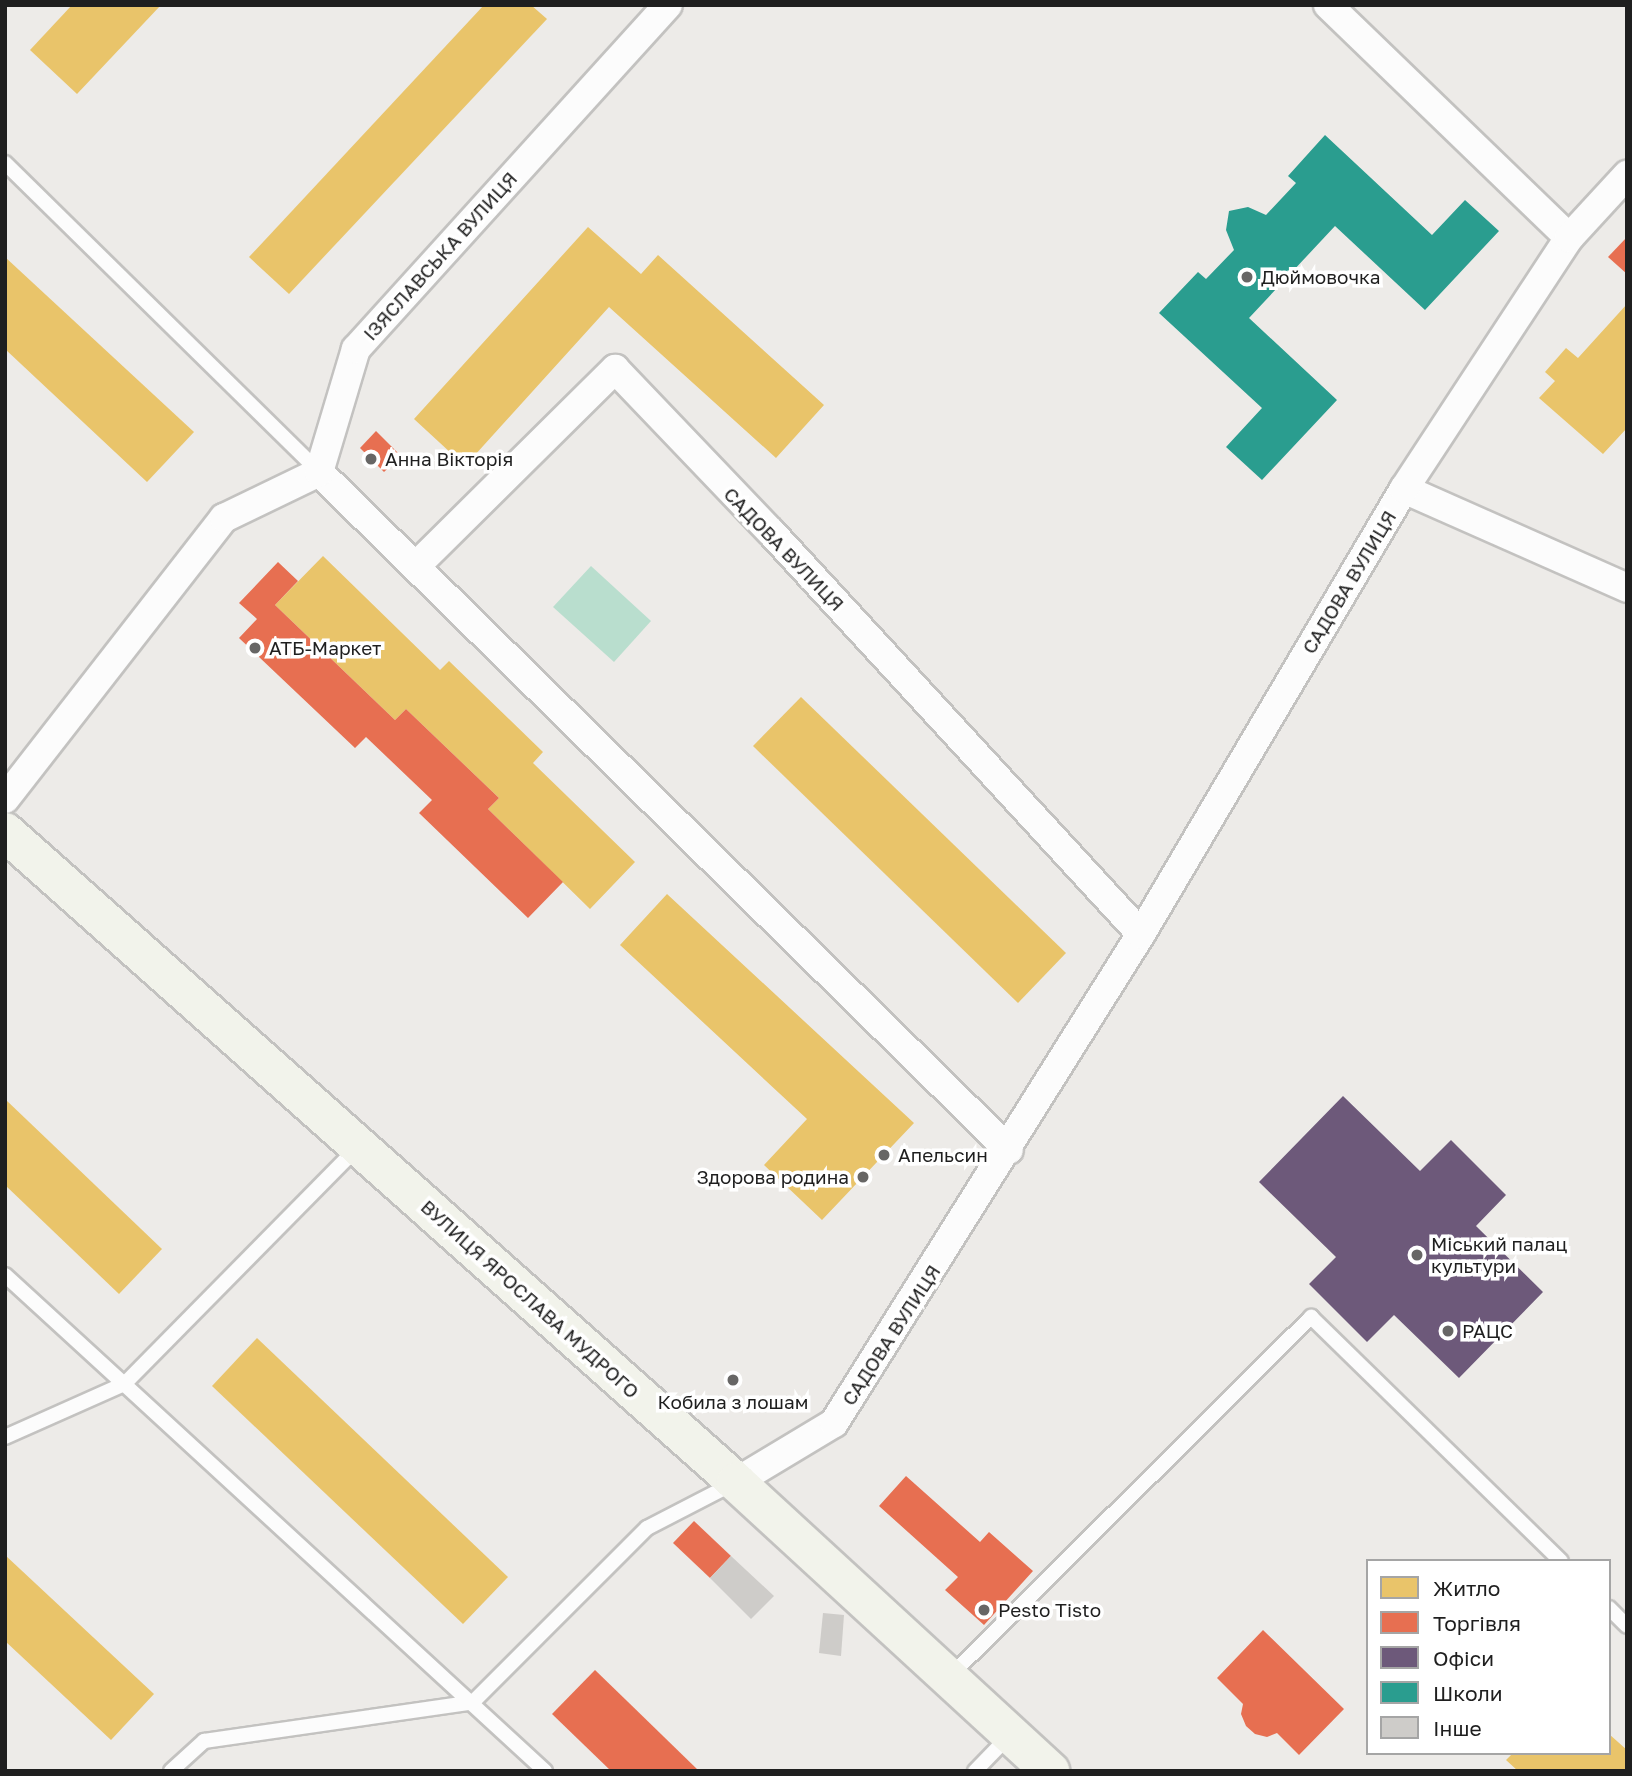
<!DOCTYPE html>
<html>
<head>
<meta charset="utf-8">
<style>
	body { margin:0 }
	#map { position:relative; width:1632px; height:1776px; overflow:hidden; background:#edebe8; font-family:"Golos Text",sans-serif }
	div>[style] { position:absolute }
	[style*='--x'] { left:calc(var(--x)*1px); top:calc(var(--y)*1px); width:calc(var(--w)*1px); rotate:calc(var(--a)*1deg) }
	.pitch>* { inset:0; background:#b9dece }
	.homes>* { inset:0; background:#e9c46a }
	.shops>* { inset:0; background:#e76f51 }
	.offices>* { inset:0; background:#6d597a }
	.schools>* { inset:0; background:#2a9d8f }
	.building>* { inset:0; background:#ceccc9 }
	.roads { filter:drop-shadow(2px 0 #c3c2c0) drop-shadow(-2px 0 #c3c2c0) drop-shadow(0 2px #c3c2c0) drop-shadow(0 -2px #c3c2c0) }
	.lane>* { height:14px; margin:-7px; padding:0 7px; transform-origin:7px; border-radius:7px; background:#fcfcfc }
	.street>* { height:28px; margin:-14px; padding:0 14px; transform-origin:14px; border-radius:14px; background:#fcfcfc }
	.secondary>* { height:38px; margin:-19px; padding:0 19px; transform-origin:19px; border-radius:19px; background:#f2f3eb }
	.dots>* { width:19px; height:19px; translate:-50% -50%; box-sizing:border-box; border:4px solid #fff; border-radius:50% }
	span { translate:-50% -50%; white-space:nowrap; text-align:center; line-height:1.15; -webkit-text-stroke:7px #fff; paint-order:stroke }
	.street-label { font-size:19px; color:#1f1f1f }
	.poi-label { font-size:19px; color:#1f1f1f }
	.left { translate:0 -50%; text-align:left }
	.right { translate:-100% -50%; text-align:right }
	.frame { position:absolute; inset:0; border:7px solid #1f1f1f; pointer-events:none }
	.legend { position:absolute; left:1366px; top:1559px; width:245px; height:196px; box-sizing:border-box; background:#fff; border:2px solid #a5a5a5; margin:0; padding:9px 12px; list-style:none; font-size:21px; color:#1f1f1f }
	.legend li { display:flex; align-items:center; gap:14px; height:35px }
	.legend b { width:35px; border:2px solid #a5a5a5 }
</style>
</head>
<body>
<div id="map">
	<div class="pitch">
		<i style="clip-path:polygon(591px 566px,651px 621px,614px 662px,553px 607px)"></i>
	</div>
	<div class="homes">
		<i style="clip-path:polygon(72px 5px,161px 5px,77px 94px,30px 50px)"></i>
		<i style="clip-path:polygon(484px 5px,531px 5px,547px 19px,289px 294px,249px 257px)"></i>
		<i style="clip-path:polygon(588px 227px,641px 274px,658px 255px,824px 405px,776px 458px,609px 307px,465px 466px,414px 419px)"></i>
		<i style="clip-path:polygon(5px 257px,194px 432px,147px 482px,5px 349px)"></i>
		<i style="clip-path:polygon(1627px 304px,1627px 428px,1603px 454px,1539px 398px,1555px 381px,1545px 372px,1566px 348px,1578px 358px)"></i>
		<i style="clip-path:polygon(323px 556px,440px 670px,449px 661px,543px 752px,533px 763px,635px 862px,590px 909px,488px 809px,499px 798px,406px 709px,395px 720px,275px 605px)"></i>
		<i style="clip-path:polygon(801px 697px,1066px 953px,1018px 1003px,753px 746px)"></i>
		<i style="clip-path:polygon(667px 894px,914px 1123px,822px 1220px,764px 1165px,807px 1119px,620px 945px)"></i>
		<i style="clip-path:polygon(5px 1099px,162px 1249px,119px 1294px,5px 1185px)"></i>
		<i style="clip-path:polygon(257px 1338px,508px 1577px,463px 1624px,212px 1386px)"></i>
		<i style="clip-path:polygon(5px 1555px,154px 1694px,111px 1740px,5px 1641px)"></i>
		<i style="clip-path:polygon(1609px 1734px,1627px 1750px,1627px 1771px,1518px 1771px,1506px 1760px,1513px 1753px,1609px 1753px)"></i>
	</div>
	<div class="shops">
		<i style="clip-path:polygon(1627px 237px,1627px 274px,1608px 257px)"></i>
		<i style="clip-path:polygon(376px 431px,401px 456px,384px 472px,360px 448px)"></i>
		<i style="clip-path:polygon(278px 562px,298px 581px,275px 605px,395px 720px,406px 709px,499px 798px,488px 809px,563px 882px,528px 918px,419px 813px,432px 800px,366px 737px,355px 748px,239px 638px,257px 619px,239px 603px)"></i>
		<i style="clip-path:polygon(906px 1476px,980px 1542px,989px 1532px,1033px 1571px,984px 1625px,945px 1590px,958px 1577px,879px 1506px)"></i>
		<i style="clip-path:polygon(694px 1521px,731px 1556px,710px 1578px,673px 1543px)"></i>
		<i style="clip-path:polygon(1263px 1630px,1344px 1709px,1299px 1755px,1277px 1733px,1267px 1737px,1255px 1734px,1246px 1726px,1241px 1714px,1243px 1704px,1217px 1678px)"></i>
		<i style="clip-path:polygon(595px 1670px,626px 1700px,699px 1771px,611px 1771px,552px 1714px)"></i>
	</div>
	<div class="offices">
		<i style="clip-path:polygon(1343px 1096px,1420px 1171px,1451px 1140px,1506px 1195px,1476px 1226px,1543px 1292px,1459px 1378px,1394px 1315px,1367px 1342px,1309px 1284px,1336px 1257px,1259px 1182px)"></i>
	</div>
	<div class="schools">
		<i style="clip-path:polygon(1325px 135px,1432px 235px,1465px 200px,1499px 231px,1425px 310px,1335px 226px,1249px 318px,1337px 400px,1262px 480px,1226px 447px,1262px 408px,1159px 313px,1198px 272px,1206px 279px,1234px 250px,1226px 230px,1229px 211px,1248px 207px,1266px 215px,1296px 183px,1288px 176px)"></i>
	</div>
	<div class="building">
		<i style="clip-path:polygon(731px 1556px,774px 1596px,751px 1619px,710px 1578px)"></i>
		<i style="clip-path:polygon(823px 1613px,844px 1615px,841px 1656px,819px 1653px)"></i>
	</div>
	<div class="roads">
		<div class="lane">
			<i style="--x:5;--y:163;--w:441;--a:44.5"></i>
			<i style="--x:358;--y:1147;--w:333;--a:134.6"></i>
			<i style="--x:124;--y:1384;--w:572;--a:42.59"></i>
			<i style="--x:5;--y:1275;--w:161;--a:42.5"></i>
			<i style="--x:124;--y:1384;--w:130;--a:156"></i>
			<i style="--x:1609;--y:1608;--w:25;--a:45"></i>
			<i style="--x:949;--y:1677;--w:511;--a:-44.84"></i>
			<i style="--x:1311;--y:1317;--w:349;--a:44.3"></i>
			<i style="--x:171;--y:1771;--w:45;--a:-42.3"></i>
			<i style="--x:204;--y:1741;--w:272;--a:-8.2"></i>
			<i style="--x:473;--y:1702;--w:246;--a:-45"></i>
			<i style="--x:647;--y:1528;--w:98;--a:-27.3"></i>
			<i style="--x:975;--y:1771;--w:50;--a:-45.8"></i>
		</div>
		<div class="street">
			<i style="--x:1328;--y:5;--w:335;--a:44"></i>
			<i style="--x:319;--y:472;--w:967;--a:44.5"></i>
			<i style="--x:1404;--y:489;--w:244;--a:23.9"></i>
			<i style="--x:417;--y:565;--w:279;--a:-44.7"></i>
			<i style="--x:615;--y:369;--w:226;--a:46.3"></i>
			<i style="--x:771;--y:532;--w:546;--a:47.37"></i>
			<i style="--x:5;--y:799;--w:356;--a:-52.1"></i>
			<i style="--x:224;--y:518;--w:106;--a:-25.8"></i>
			<i style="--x:319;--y:472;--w:128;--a:-73.3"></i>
			<i style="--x:356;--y:349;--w:464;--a:-47.8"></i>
			<i style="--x:736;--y:1482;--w:114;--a:-31"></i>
			<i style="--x:834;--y:1423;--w:577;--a:-57.88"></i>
			<i style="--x:1141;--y:934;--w:517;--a:-59.42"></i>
			<i style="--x:1404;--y:489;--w:300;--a:-56.7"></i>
			<i style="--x:1569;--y:238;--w:86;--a:-47.4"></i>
		</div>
		<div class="secondary">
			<i style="--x:5;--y:832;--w:978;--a:41.64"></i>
			<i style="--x:736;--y:1482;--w:427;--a:42.6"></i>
		</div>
	</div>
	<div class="dots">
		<i style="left:1247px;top:277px;background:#676665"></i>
		<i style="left:371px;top:459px;background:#676665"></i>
		<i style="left:255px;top:648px;background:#676665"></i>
		<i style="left:884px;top:1155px;background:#676665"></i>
		<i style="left:863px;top:1177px;background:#676665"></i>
		<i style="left:1417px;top:1255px;background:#676665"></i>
		<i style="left:1448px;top:1331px;background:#676665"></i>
		<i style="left:733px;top:1380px;background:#676665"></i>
		<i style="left:984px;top:1610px;background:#676665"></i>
	</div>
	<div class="street-label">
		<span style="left:440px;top:256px;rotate:-48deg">ІЗЯСЛАВСЬКА ВУЛИЦЯ</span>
		<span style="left:784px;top:549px;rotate:46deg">САДОВА ВУЛИЦЯ</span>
		<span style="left:1349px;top:582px;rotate:-59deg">САДОВА ВУЛИЦЯ</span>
		<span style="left:530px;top:1299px;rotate:42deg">ВУЛИЦЯ ЯРОСЛАВА МУДРОГО</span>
		<span style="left:891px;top:1335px;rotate:-57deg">САДОВА ВУЛИЦЯ</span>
	</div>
	<div class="poi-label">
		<span class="left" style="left:1261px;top:277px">Дюймовочка</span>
		<span class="left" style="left:385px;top:459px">Анна Вікторія</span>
		<span class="left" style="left:269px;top:648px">АТБ-Маркет</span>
		<span class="left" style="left:898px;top:1155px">Апельсин</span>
		<span class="right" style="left:849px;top:1177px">Здорова родина</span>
		<span class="left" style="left:1431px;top:1255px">Міський палац<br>культури</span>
		<span class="left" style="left:1462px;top:1331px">РАЦС</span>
		<span style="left:733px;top:1402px">Кобила з лошам</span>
		<span class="left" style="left:998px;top:1610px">Pesto Tisto</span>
	</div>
	<div class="frame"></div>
	<ul class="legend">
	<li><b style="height:19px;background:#e9c46a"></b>Житло</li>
	<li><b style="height:19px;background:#e76f51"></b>Торгівля</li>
	<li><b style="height:19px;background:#6d597a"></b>Офіси</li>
	<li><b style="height:19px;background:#2a9d8f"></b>Школи</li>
	<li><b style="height:19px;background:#ceccc9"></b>Інше</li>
	</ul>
</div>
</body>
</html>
